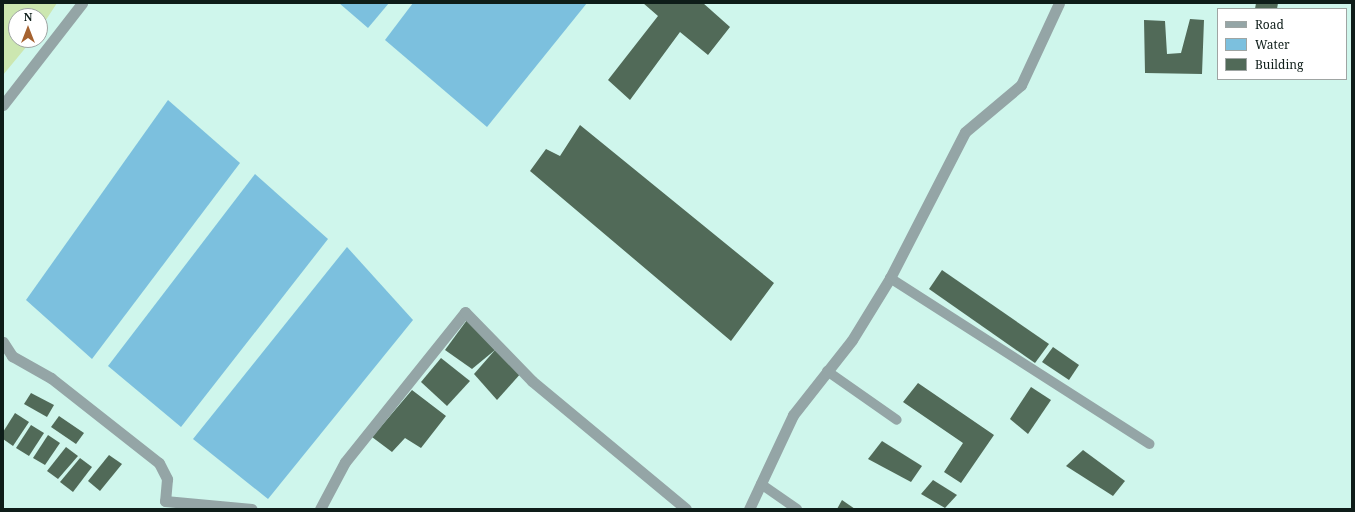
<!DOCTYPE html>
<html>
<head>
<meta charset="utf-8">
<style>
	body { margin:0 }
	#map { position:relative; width:1355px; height:512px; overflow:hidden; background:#cff6ec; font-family:"Noto Serif",serif }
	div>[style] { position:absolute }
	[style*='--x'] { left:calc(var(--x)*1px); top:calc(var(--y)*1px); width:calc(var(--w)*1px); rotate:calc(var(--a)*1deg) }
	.green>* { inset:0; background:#cce7b0 }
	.water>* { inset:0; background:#7cc0de }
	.building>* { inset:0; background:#516a58 }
	.service>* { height:10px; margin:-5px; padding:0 5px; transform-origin:5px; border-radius:5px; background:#94a5a6 }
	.minor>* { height:11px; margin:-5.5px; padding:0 5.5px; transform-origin:5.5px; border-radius:5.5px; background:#94a5a6 }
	span { translate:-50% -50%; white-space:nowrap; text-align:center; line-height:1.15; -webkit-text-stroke:4px #fff; paint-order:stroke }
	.frame { position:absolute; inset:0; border:4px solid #0e1d19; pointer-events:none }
	.legend { position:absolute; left:1217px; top:8px; width:130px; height:72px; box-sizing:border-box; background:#fff; border:1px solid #9fa5a3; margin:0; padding:5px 7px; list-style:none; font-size:12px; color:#0e1d19 }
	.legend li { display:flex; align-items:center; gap:8px; height:20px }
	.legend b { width:20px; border:1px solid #9fa5a3 }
	.north { position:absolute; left:8px; top:8px; width:40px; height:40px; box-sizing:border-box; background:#fff; border:1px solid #9fa5a3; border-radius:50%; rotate:0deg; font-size:11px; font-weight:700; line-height:16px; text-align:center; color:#0e1d19 }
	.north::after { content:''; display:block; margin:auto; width:14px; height:18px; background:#a56230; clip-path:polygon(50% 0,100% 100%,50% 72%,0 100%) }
</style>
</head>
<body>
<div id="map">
	<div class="green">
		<i style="clip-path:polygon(3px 3px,57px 3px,40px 29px,40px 16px,16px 16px,16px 40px,32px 40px,3px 75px)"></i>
	</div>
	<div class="water">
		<i style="clip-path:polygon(339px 3px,389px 3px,368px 28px)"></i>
		<i style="clip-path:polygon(413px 3px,587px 3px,487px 127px,385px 40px)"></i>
		<i style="clip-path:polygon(168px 100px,240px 163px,92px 359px,26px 300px)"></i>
		<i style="clip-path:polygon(255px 174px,328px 239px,181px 427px,108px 366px)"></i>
		<i style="clip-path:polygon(347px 247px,413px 320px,268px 499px,193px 439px)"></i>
	</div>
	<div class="building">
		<i style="clip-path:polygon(643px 3px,703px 3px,730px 27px,708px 55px,680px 32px,630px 100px,608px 80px,658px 16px)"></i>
		<i style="clip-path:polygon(1256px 3px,1278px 3px,1277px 9px,1255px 9px)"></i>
		<i style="clip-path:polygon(1190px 19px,1204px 20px,1202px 74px,1145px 73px,1144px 20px,1165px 21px,1167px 54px,1181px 53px)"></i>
		<i style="clip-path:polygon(580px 125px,774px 283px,731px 341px,530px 171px,546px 149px,560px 156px)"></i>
		<i style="clip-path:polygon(942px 270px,1049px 344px,1035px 363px,929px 289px)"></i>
		<i style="clip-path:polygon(467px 320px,495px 350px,472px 369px,445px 350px)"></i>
		<i style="clip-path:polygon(1053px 347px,1079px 365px,1069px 380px,1042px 362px)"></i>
		<i style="clip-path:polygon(495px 350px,522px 372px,497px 400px,474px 374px)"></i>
		<i style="clip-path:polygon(441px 358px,470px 381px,447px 406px,421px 382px)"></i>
		<i style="clip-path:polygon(918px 383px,994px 435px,961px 483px,944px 472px,963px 443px,903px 402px)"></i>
		<i style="clip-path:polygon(1031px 387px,1051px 400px,1028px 434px,1010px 419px)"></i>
		<i style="clip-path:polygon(412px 390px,446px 416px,421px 448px,405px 438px,392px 452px,372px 437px)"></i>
		<i style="clip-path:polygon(31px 393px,54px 405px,47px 417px,24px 404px)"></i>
		<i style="clip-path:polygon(15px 413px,29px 422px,13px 446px,3px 439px,3px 432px)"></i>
		<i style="clip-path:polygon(59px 416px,84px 433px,76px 444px,51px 427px)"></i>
		<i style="clip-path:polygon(31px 425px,44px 433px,29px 456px,16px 448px)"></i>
		<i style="clip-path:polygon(48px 435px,60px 443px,45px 465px,33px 458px)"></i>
		<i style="clip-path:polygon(882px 441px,922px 466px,911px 482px,868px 459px)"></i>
		<i style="clip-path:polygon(66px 447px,78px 456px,58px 479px,47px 471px)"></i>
		<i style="clip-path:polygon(1083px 450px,1125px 481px,1113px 496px,1066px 466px)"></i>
		<i style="clip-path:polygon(109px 455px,122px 464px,100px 491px,88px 481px)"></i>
		<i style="clip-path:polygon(80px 458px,92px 467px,73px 492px,60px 482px)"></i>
		<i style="clip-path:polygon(933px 480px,957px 495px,945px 508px,921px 494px)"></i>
		<i style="clip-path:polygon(842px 500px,855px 509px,837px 509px)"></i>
	</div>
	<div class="service">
		<i style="--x:890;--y:278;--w:308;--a:32.6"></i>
		<i style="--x:827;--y:371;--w:85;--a:35"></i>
		<i style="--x:761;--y:484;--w:44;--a:34.8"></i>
	</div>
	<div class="minor">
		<i style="--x:3;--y:105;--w:129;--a:-52.2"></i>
		<i style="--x:3;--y:342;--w:17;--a:57"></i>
		<i style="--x:12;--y:356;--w:45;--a:29.4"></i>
		<i style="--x:51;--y:378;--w:137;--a:38.2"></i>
		<i style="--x:159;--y:463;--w:18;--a:63"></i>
		<i style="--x:167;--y:479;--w:22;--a:95"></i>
		<i style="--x:165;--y:501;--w:87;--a:5.3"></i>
		<i style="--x:320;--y:509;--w:53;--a:-62"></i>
		<i style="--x:345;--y:462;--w:192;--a:-51.3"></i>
		<i style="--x:465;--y:312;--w:96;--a:45.8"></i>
		<i style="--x:532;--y:381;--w:200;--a:39.7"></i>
		<i style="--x:749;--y:509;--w:104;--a:-64.9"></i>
		<i style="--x:793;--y:415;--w:95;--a:-51.8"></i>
		<i style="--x:852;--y:340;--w:73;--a:-58.5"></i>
		<i style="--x:890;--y:278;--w:164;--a:-62.8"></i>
		<i style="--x:965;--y:132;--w:73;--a:-40"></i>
		<i style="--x:1021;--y:85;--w:90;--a:-65.1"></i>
	</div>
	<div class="frame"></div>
	<ul class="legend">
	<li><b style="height:5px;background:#94a5a6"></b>Road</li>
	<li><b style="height:11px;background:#7cc0de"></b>Water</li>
	<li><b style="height:11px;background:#516a58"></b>Building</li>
	</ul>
	<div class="north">N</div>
</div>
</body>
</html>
